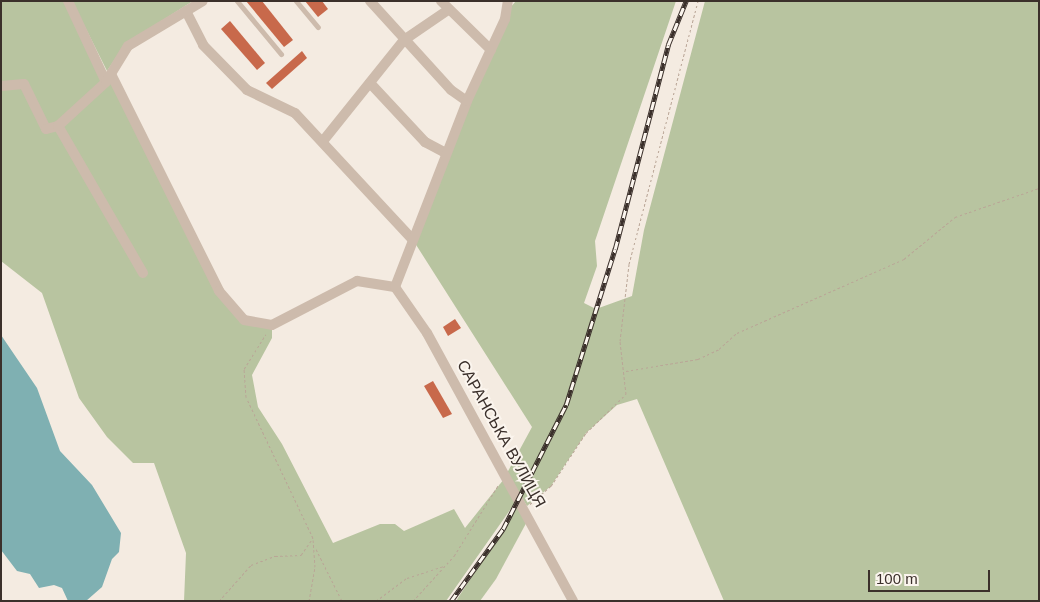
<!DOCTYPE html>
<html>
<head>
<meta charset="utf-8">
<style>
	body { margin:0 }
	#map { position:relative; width:1040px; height:602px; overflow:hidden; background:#f4ebe1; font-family:Arial,sans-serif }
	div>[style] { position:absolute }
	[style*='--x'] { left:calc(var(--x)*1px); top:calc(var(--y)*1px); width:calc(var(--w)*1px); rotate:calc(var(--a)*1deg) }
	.green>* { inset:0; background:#b8c4a0 }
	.water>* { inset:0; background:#7fb0b2 }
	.building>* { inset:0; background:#c8694b }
	.path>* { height:1px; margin-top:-0.5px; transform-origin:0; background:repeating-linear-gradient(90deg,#b9a596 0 2.5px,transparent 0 5px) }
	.service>* { height:5px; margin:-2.5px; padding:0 2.5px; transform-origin:2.5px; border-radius:2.5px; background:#cdbbac }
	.minor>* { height:10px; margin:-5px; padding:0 5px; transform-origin:5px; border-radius:5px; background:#cdbbac }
	.rail>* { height:4.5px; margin-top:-2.25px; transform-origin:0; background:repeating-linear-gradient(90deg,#fbf5ee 0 8px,#3b302b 0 16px); box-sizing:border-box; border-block:1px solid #3b302b }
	span { translate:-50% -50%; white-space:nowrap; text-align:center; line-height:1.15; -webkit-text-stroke:4px #fbf5ee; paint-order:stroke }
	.street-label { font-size:16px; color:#3b302b }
	.frame { position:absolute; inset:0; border:2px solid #3b302b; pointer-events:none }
	.scale { position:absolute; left:868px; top:570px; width:122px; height:22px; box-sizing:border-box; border:2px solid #3b302b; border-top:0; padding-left:6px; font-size:15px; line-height:18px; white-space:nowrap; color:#3b302b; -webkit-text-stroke:4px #fbf5ee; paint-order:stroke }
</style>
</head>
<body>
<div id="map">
	<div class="green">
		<i style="clip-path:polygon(1px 1px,68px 1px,105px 81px,111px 74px,219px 291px,244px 320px,272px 325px,272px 338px,252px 375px,258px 407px,282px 444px,333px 543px,380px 524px,395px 524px,404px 531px,454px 509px,465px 528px,504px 479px,517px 500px,446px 601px,184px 601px,186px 553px,154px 463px,133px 463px,107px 437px,79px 398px,42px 293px,1px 261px)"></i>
		<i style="clip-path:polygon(72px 1px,193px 1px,125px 44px,107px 71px)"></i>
		<i style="clip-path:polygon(516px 1px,676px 1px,595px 241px,597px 266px,584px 303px,596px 309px,632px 296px,644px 230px,705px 1px,1039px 1px,1039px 601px,724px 601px,637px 399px,617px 405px,586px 433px,551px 486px,527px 506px,507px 473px,532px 427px,413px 240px,509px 9px)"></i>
		<i style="clip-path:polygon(521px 500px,530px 516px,496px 579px,480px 601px,456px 601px)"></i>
	</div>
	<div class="water">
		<i style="clip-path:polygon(1px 335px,37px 388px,60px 451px,92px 485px,121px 533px,119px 552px,112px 559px,102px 587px,86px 601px,68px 601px,62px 588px,54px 585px,39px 588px,30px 574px,17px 571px,1px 550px)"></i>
	</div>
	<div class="building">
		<i style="clip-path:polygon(246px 1px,262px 1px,293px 40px,284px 47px)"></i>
		<i style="clip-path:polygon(305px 1px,322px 1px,328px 9px,318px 17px)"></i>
		<i style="clip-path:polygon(230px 21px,265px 63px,257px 70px,221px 29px)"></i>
		<i style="clip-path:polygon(302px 51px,307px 58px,272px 89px,266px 83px)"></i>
		<i style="clip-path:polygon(455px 319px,461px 328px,448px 336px,443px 327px)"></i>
		<i style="clip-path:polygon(433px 381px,452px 414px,443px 418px,424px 386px)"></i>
	</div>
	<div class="path">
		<i style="--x:626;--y:371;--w:73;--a:-9.5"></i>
		<i style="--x:698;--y:359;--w:23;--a:-25"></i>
		<i style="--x:719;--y:349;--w:24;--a:-42"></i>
		<i style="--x:737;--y:333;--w:183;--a:-23.9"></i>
		<i style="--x:904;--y:259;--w:66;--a:-39.5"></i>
		<i style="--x:955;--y:217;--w:89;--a:-19"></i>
		<i style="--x:530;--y:504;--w:28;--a:-41"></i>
		<i style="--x:551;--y:486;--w:64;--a:-56.6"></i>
		<i style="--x:586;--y:433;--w:56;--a:-44.3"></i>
		<i style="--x:626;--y:394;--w:53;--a:-96.5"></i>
		<i style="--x:620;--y:341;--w:78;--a:-83.3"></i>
		<i style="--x:629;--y:264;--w:272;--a:-75.3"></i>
		<i style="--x:316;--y:549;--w:58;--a:63.4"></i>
		<i style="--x:219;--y:601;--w:48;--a:-48.4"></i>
		<i style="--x:251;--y:565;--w:26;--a:-21"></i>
		<i style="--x:275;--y:556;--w:26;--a:-2"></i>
		<i style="--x:301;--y:555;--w:21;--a:-55"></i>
		<i style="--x:313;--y:538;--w:156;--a:-115.4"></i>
		<i style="--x:246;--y:397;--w:28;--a:-94"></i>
		<i style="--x:244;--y:369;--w:41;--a:-57.8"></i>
		<i style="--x:309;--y:601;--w:35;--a:-80"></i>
		<i style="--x:315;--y:567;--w:27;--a:-94"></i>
		<i style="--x:376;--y:601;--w:39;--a:-37"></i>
		<i style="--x:407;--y:578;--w:40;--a:-18"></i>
		<i style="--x:413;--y:601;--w:61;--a:-47.7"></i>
		<i style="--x:454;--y:556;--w:85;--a:-58"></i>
	</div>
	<div class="service">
		<i style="--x:237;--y:1;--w:69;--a:50.3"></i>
		<i style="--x:296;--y:1;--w:34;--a:50"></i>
	</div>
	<div class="minor">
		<i style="--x:68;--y:1;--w:89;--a:64.9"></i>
		<i style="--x:370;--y:1;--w:120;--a:47.7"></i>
		<i style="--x:451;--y:90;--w:19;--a:35"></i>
		<i style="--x:441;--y:1;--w:70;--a:44.4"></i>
		<i style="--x:186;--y:11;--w:38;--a:63"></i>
		<i style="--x:203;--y:45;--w:63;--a:45.6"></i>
		<i style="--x:247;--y:90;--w:53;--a:25.6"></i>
		<i style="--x:295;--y:113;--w:173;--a:47.1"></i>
		<i style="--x:111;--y:74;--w:242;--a:63.5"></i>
		<i style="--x:219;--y:291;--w:38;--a:49"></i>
		<i style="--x:244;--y:320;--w:28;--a:10"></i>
		<i style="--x:272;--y:325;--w:96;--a:-27.4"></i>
		<i style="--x:357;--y:281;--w:38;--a:9"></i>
		<i style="--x:370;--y:83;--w:81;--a:47"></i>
		<i style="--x:425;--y:142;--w:24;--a:28"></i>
		<i style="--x:1;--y:86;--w:23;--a:-5"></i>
		<i style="--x:24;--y:84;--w:50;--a:63.9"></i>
		<i style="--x:46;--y:129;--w:12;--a:-14"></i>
		<i style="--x:323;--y:141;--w:129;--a:-51.3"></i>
		<i style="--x:404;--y:40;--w:53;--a:-34.3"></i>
		<i style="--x:143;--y:273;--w:170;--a:-120"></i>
		<i style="--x:58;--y:126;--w:65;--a:-42.5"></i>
		<i style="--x:106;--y:82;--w:42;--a:-58.6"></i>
		<i style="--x:128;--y:46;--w:87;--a:-31"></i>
		<i style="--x:395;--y:287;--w:56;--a:55.2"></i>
		<i style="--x:427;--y:333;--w:305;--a:61.4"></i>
		<i style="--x:395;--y:287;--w:199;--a:-68.8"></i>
		<i style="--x:467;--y:101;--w:90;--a:-65.1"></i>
		<i style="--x:505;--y:19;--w:18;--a:-81"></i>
	</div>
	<div class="rail">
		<i style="--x:451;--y:601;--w:89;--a:-54.2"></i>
		<i style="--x:503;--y:529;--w:139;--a:-63.1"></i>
		<i style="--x:566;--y:405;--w:164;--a:-72.6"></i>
		<i style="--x:615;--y:249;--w:211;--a:-75.4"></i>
		<i style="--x:668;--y:45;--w:48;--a:-67.8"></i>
	</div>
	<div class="street-label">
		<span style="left:501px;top:434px;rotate:61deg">САРАНСЬКА ВУЛИЦЯ</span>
	</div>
	<div class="frame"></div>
	<div class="scale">100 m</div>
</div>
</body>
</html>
